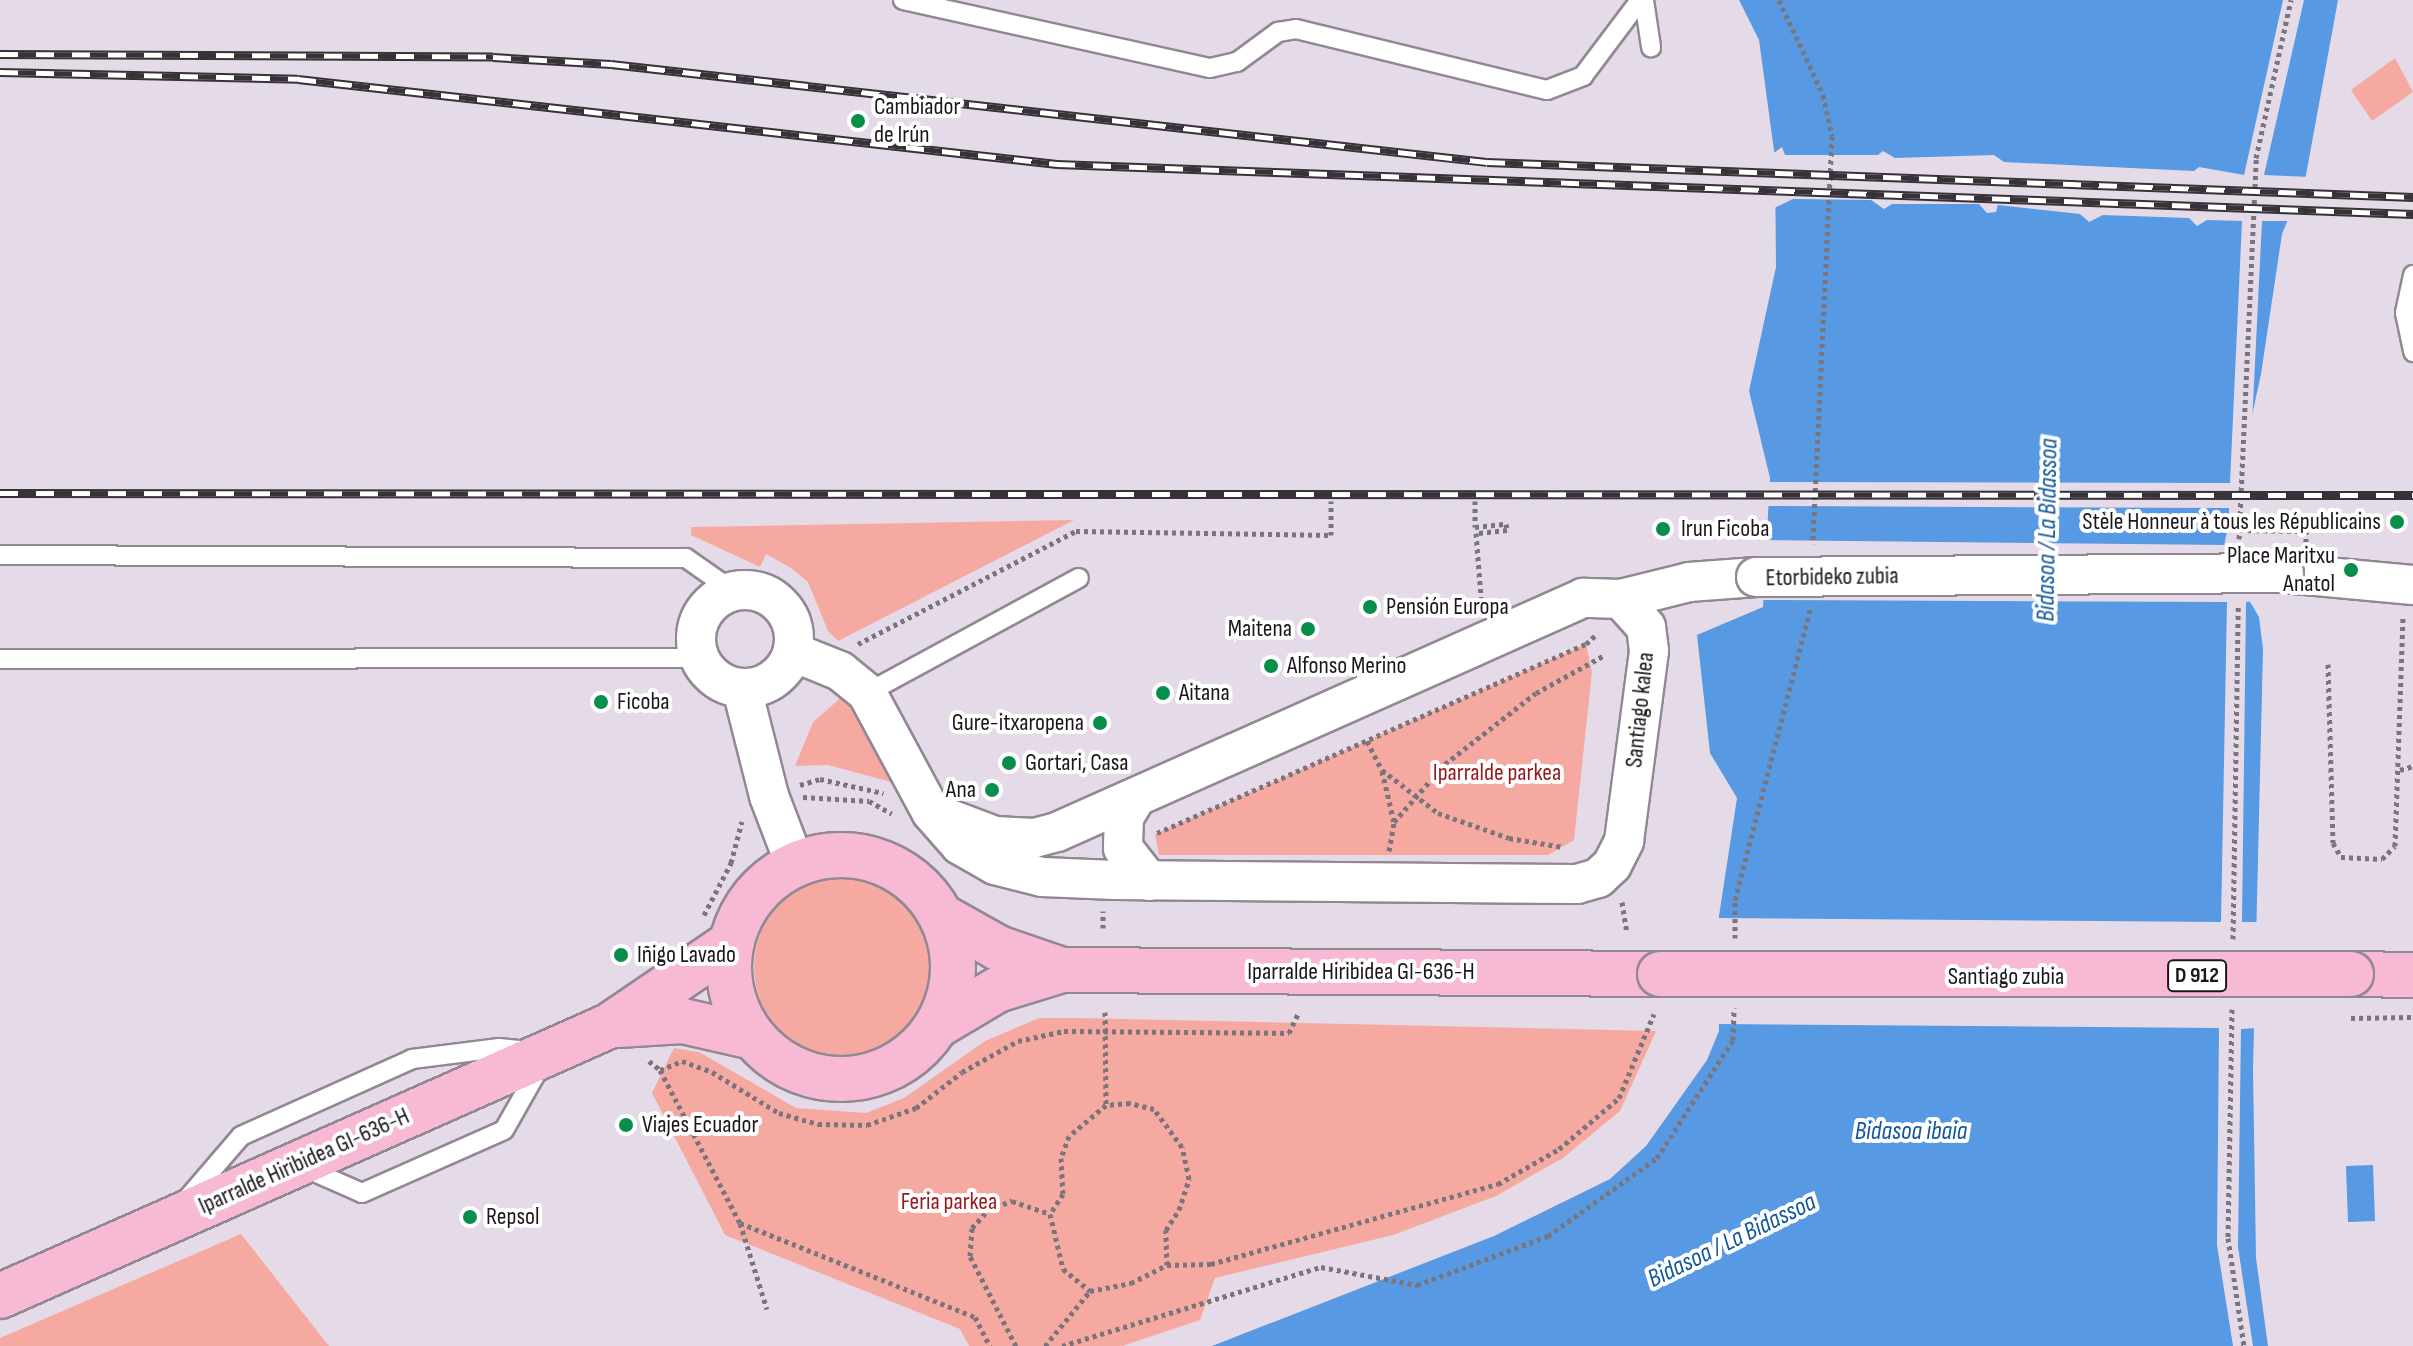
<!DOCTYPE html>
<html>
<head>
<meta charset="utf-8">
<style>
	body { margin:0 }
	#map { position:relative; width:2413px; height:1346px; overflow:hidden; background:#e5dbe8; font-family:"Sofia Sans Condensed",sans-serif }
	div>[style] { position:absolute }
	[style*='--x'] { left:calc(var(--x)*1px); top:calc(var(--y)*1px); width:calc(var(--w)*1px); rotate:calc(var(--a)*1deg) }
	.green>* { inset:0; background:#f6a9a1 }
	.round { border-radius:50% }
	.water>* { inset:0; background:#5799e3 }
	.pier>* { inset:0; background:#e5dbe8 }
	.path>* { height:5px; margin-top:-2.5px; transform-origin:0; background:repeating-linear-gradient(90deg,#7a747c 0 4px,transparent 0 8px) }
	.roads { filter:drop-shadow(2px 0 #928894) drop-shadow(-2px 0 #928894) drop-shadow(0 2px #928894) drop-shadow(0 -2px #928894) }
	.lane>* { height:18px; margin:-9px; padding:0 9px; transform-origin:9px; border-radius:9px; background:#fff }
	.street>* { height:38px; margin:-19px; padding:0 19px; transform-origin:19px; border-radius:19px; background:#fff }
	.street>.ring { margin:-19px; padding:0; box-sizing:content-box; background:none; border:38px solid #fff; border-radius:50% }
	.primary>* { height:44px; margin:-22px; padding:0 22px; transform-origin:22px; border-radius:22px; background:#f8b9d5 }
	.primary>.ring { margin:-22px; padding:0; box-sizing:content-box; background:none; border:44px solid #f8b9d5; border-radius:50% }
	.rail>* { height:9px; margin-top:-4.5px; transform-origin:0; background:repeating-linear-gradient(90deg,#fff 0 18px,#373238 0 36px); box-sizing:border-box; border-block:2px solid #373238 }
	.bridges { filter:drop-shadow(2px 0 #928894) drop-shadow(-2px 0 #928894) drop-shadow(0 2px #928894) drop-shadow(0 -2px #928894) }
	.street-bridge>* { height:38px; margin:-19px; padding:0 19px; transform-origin:19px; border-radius:19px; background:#fff }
	.primary-bridge>* { height:44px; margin:-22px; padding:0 22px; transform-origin:22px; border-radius:22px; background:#f8b9d5 }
	.dots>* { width:22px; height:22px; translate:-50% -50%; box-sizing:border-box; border:4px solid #fff; border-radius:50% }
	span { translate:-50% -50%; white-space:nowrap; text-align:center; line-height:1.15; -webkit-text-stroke:8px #fff; paint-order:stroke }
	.shield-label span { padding:2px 6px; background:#fff; border:2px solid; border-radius:6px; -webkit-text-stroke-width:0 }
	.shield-label { font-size:22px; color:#1a161b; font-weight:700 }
	.poi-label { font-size:24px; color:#1a161b }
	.left { translate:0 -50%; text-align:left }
	.right { translate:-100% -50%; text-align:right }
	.street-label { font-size:24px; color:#1a161b }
	.park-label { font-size:24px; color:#95181b }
	.water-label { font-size:26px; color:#13579b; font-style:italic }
</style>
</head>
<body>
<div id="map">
	<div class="green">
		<i style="clip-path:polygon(2395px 58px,2413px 92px,2372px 121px,2351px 90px)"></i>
		<i style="clip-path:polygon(1074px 520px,838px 641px,828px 631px,808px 582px,791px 568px,766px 554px,760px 567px,691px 535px,691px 527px)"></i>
		<i style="clip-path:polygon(1586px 644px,1592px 672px,1574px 840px,1548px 855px,1159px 855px,1155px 834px)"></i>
		<i style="clip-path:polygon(844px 695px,895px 783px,828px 765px,795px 766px,813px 722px)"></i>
		<i class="round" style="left:754px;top:878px;width:178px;height:178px"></i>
		<i style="clip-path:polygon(1039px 1018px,1078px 1018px,1656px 1031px,1620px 1111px,1563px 1158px,1496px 1196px,1393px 1235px,1215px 1278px,1200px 1320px,1122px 1346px,969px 1346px,960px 1329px,725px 1235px,652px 1093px,674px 1048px,699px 1052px,796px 1108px,866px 1113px,904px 1098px,985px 1041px)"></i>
		<i style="clip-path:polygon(241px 1234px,329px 1346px,0 1346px,0 1338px)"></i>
	</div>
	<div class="water">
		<i style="clip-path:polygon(1739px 0,2338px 0,2306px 175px,2282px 234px,2261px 374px,2222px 555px,2259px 617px,2263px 649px,2253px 1069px,2256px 1258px,2268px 1346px,1212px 1346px,1494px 1236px,1610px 1179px,1646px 1146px,1707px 1060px,1719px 1031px,1719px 916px,1737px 798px,1710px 753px,1697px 635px,1763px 607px,1770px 478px,1749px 391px,1776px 267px,1775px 158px,1759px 40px)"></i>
		<i style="clip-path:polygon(2373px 1165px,2375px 1221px,2348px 1222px,2346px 1166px)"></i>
	</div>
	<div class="pier">
		<i style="clip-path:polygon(2283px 0,2304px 0,2264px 175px,2310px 177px,2292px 221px,2262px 221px,2252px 424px,2229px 535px,2229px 508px,1767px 506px,1767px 482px,2230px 483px,2242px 221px,2207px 220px,2197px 226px,2189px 218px,2103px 215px,2089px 222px,2080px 214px,1998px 205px,1996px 212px,1987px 213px,1979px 204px,1892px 204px,1884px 209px,1871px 200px,1793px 199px,1772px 209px,1771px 155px,1782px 147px,1785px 155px,1878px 155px,1883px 151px,1895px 158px,1994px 155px,2004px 162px,2194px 171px,2199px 167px,2244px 175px)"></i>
		<i style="clip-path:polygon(1764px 540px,2228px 545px,2226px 555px,2254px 601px,2246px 602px,2242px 922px,2258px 922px,2257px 1028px,2241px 1029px,2238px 1247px,2253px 1346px,2233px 1346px,2217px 1245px,2219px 1028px,1715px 1024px,1715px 918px,2221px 922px,2227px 602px,1759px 600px,1759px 552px)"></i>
	</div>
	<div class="path">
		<i style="--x:1779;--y:0;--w:105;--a:65.1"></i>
		<i style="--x:1823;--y:95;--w:42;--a:77.6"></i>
		<i style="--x:1832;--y:136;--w:408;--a:92.7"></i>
		<i style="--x:1475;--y:501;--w:26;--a:90"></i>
		<i style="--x:1475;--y:527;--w:31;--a:-6"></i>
		<i style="--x:1506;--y:524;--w:6;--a:81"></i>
		<i style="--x:1507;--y:530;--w:31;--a:174"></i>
		<i style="--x:1476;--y:533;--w:76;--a:85.5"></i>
		<i style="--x:2239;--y:530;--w:67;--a:0.9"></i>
		<i style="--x:2306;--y:531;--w:11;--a:90"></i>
		<i style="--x:2239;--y:539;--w:381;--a:-87.4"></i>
		<i style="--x:2256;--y:158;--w:162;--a:-77.5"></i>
		<i style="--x:858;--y:644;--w:246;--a:-27.4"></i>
		<i style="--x:1076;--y:531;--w:255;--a:0.9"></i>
		<i style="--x:1331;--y:535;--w:34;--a:-90"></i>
		<i style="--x:2328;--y:664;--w:179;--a:88.4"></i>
		<i style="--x:2333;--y:843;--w:16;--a:60"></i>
		<i style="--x:2341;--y:857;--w:41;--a:2.8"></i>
		<i style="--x:2382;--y:859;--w:18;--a:-45"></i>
		<i style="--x:2395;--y:846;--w:231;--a:-88"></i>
		<i style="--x:1367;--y:741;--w:33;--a:63"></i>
		<i style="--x:1382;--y:770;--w:71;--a:37.5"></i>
		<i style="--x:1438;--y:813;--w:75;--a:19.4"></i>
		<i style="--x:1509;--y:838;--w:55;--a:9.5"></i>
		<i style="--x:2400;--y:770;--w:14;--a:-17"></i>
		<i style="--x:1382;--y:771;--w:52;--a:76.8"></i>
		<i style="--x:800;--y:785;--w:21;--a:-17"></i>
		<i style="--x:820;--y:779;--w:65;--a:12.5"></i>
		<i style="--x:803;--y:797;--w:66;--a:3.5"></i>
		<i style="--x:869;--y:801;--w:26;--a:29"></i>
		<i style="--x:1157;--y:833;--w:469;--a:-23.8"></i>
		<i style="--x:1586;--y:644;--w:16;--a:-43"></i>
		<i style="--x:1389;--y:851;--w:29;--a:-80"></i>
		<i style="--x:1394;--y:822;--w:77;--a:-48.7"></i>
		<i style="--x:1445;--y:764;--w:115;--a:-38"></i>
		<i style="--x:1536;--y:693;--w:77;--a:-28.9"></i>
		<i style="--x:1622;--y:902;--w:31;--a:81"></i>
		<i style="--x:704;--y:915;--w:59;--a:-62.6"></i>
		<i style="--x:731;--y:863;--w:43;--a:-75.3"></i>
		<i style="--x:1103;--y:928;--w:17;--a:-90"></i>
		<i style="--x:1735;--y:938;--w:38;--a:-90"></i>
		<i style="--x:1735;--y:900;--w:300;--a:-75.5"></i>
		<i style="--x:2233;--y:939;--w:334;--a:-89.1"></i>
		<i style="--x:2232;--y:1009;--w:229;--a:91"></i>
		<i style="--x:2228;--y:1238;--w:109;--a:81.6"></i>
		<i style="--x:1105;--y:1012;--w:93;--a:89.4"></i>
		<i style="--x:2351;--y:1018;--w:62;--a:-0.9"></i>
		<i style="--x:649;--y:1061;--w:14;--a:39"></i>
		<i style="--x:660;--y:1070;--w:173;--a:62.4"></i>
		<i style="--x:740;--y:1223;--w:253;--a:21.8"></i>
		<i style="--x:975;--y:1317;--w:33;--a:63"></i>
		<i style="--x:660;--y:1070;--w:24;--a:-22"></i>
		<i style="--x:682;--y:1061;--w:32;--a:20"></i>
		<i style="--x:712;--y:1072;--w:79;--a:31.5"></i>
		<i style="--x:779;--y:1113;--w:41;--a:15.8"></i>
		<i style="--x:818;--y:1124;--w:49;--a:1.2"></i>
		<i style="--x:867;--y:1125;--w:52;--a:-19.1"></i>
		<i style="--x:916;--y:1108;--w:58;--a:-38"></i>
		<i style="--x:962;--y:1072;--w:64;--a:-29"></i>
		<i style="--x:1018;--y:1041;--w:47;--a:-12.3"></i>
		<i style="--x:1064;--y:1031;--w:225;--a:0.5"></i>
		<i style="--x:1289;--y:1033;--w:21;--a:-65"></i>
		<i style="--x:740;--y:1223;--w:90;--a:72.6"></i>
		<i style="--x:1167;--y:1265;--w:35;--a:-92"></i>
		<i style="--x:1166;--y:1230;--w:24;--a:-57"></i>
		<i style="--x:1179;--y:1210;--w:33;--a:-72"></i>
		<i style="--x:1189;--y:1179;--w:33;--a:-102"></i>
		<i style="--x:1182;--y:1147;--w:47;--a:-126.4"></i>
		<i style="--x:1154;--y:1109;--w:25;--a:-166"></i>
		<i style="--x:1130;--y:1103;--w:24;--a:175"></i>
		<i style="--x:1106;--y:1105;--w:48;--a:140"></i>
		<i style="--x:1069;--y:1136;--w:23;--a:110"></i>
		<i style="--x:1061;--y:1158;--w:36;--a:87"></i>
		<i style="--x:1063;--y:1194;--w:24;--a:123"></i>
		<i style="--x:1050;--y:1214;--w:57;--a:76.7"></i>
		<i style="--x:1063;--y:1269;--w:35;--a:39"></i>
		<i style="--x:1090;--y:1291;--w:42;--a:-11"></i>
		<i style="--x:1131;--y:1283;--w:40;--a:-26.6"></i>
		<i style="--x:1167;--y:1265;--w:44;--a:-1.3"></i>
		<i style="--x:1211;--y:1264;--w:298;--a:-15.6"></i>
		<i style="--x:1498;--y:1184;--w:70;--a:-29.8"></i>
		<i style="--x:1559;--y:1149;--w:79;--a:-40.4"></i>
		<i style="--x:1619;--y:1098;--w:91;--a:-67.4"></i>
		<i style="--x:1016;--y:1346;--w:101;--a:-117.1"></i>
		<i style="--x:970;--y:1256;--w:28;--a:-86"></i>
		<i style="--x:972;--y:1228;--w:24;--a:-48"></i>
		<i style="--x:988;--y:1210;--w:26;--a:-21"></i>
		<i style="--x:1012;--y:1201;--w:40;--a:18.9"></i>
		<i style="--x:1045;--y:1346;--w:71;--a:-50.7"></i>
		<i style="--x:1062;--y:1346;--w:271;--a:-17"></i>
		<i style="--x:1321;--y:1267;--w:98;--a:10.6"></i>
		<i style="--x:1417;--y:1285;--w:140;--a:-20.5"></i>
		<i style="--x:1548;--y:1236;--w:134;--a:-35.6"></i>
		<i style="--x:1657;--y:1158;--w:140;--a:-57.2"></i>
		<i style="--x:1733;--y:1040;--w:32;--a:-88"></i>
	</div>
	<div class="roads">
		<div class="lane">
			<i style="--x:903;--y:0;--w:314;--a:12.5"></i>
			<i style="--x:1210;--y:68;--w:28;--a:-13"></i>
			<i style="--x:1237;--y:62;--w:51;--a:-36.2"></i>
			<i style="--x:1278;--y:32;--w:18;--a:-9"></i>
			<i style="--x:1296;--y:29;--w:258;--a:13.7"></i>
			<i style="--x:1547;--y:90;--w:39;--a:-21"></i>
			<i style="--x:1583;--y:76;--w:95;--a:-53.1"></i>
			<i style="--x:1644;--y:0;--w:48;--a:81.5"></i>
			<i style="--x:2413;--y:275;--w:39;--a:102"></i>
			<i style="--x:2405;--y:313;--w:40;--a:78"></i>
			<i style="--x:0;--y:555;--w:686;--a:0.25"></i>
			<i style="--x:686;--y:558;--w:57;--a:35.1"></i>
			<i style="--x:0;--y:659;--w:699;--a:-0.08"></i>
			<i style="--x:867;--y:693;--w:241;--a:-28.5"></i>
			<i style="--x:303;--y:1167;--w:64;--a:23.8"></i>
			<i style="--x:362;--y:1193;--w:155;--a:-23.9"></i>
			<i style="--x:504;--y:1130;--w:75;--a:-60.4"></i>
			<i style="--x:186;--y:1200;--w:84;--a:-49.3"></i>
			<i style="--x:241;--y:1136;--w:188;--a:-24.2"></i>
			<i style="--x:412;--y:1059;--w:88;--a:-7.2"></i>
			<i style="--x:499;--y:1048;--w:27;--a:6"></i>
		</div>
		<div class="street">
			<i style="--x:2284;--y:573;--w:130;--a:5.3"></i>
			<i class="ring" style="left:696px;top:590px;width:60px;height:60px"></i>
			<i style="--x:1621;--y:599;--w:70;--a:-14"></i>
			<i style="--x:1689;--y:582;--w:67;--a:-4.3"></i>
			<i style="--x:793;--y:652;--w:51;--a:22"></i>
			<i style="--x:840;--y:671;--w:35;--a:39"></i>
			<i style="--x:867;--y:693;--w:135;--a:61.7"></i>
			<i style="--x:931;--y:812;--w:44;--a:48.7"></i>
			<i style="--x:960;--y:845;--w:40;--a:29.7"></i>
			<i style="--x:995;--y:865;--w:49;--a:14.3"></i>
			<i style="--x:1042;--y:877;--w:73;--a:2.4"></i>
			<i style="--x:1115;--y:880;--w:462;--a:0.5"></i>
			<i style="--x:1577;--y:884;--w:22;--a:-16"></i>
			<i style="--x:1598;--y:878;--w:19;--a:-43"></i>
			<i style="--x:1612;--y:865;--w:27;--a:-63"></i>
			<i style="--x:1624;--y:841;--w:192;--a:-82.5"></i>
			<i style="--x:1649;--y:651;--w:24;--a:-97"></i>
			<i style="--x:1646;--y:627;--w:38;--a:-132"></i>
			<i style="--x:1621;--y:599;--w:38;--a:-178"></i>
			<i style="--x:1583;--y:598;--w:576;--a:156.02"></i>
			<i style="--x:1057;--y:832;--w:24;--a:165"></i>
			<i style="--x:1034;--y:838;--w:39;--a:-177"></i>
			<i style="--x:995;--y:836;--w:68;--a:-159.4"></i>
			<i style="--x:742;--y:689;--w:110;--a:75.8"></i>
			<i style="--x:769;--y:796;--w:73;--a:69.1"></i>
			<i style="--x:1135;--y:799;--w:21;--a:121"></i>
			<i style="--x:1124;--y:817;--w:31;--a:92"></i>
			<i style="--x:1123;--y:848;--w:42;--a:51.8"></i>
		</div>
		<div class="primary">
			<i class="ring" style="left:729px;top:855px;width:180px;height:180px"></i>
			<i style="--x:941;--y:916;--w:65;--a:29.3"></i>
			<i style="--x:998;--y:948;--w:68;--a:19"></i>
			<i style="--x:2351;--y:974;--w:62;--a:0.9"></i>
			<i style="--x:618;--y:1025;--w:65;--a:-3.5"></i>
			<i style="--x:683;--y:1021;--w:72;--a:12.9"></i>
			<i style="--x:938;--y:1025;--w:69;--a:-30.7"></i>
			<i style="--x:997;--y:990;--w:68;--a:-17.1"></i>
			<i style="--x:1062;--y:970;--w:598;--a:0.38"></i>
			<i style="--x:0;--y:1296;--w:666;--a:-23.91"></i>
			<i style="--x:609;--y:1026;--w:148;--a:-34.2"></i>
		</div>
	</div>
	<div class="rail">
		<i style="--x:0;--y:54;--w:493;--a:0.3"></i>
		<i style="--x:493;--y:57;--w:118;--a:3.4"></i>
		<i style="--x:611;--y:64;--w:881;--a:6.38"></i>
		<i style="--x:1487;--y:162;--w:927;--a:2.16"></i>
		<i style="--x:0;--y:72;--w:298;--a:1.3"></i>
		<i style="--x:298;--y:79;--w:764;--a:6.39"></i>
		<i style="--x:1057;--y:164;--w:1357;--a:2.11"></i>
		<i style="--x:0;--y:493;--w:2413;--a:0.05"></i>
	</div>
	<div class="bridges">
		<div class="street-bridge">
			<i style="--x:1756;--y:577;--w:528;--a:-0.43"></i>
		</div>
		<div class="primary-bridge">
			<i style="--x:1660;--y:974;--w:691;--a:0"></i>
		</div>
	</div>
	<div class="dots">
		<i style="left:858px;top:121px;background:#088e4b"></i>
		<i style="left:2397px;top:522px;background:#088e4b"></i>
		<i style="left:1663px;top:529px;background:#088e4b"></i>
		<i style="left:2351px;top:570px;background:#088e4b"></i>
		<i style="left:1370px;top:607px;background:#088e4b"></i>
		<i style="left:1308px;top:629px;background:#088e4b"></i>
		<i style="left:1271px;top:666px;background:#088e4b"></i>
		<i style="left:1163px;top:693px;background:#088e4b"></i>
		<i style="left:601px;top:702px;background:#088e4b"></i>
		<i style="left:1100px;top:723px;background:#088e4b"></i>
		<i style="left:1009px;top:763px;background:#088e4b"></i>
		<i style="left:992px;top:790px;background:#088e4b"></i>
		<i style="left:621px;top:955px;background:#088e4b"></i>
		<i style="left:626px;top:1125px;background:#088e4b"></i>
		<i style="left:470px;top:1217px;background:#088e4b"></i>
	</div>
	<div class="shield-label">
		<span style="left:2197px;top:976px">D 912</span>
	</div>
	<div class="poi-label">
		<span class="left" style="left:874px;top:121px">Cambiador<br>de Irún</span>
		<span class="right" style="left:2381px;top:522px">Stèle Honneur à tous les Républicains</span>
		<span class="left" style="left:1681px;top:529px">Irun Ficoba</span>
		<span class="right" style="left:2335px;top:570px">Place Maritxu<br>Anatol</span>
		<span class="left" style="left:1386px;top:607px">Pensión Europa</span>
		<span class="right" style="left:1292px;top:629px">Maitena</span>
		<span class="left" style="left:1287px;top:666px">Alfonso Merino</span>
		<span class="left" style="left:1179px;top:693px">Aitana</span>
		<span class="left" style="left:617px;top:702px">Ficoba</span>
		<span class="right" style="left:1084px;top:723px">Gure-itxaropena</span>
		<span class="left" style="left:1025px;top:763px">Gortari, Casa</span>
		<span class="right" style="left:976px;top:790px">Ana</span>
		<span class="left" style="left:637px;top:955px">Iñigo Lavado</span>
		<span class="left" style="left:642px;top:1125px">Viajes Ecuador</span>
		<span class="left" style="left:486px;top:1217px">Repsol</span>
	</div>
	<div class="street-label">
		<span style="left:1832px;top:577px;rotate:-1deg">Etorbideko zubia</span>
		<span style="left:1640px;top:710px;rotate:-84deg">Santiago kalea</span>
		<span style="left:1361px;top:972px">Iparralde Hiribidea GI-636-H</span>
		<span style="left:2006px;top:977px">Santiago zubia</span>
		<span style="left:304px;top:1161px;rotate:-24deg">Iparralde Hiribidea GI-636-H</span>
	</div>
	<div class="park-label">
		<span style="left:1497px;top:773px">Iparralde parkea</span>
		<span style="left:949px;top:1202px">Feria parkea</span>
	</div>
	<div class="water-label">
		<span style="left:2048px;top:530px;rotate:-89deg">Bidasoa / La Bidassoa</span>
		<span style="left:1911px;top:1132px">Bidasoa ibaia</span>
		<span style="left:1732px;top:1241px;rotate:-26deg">Bidasoa / La Bidassoa</span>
	</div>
</div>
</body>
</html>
